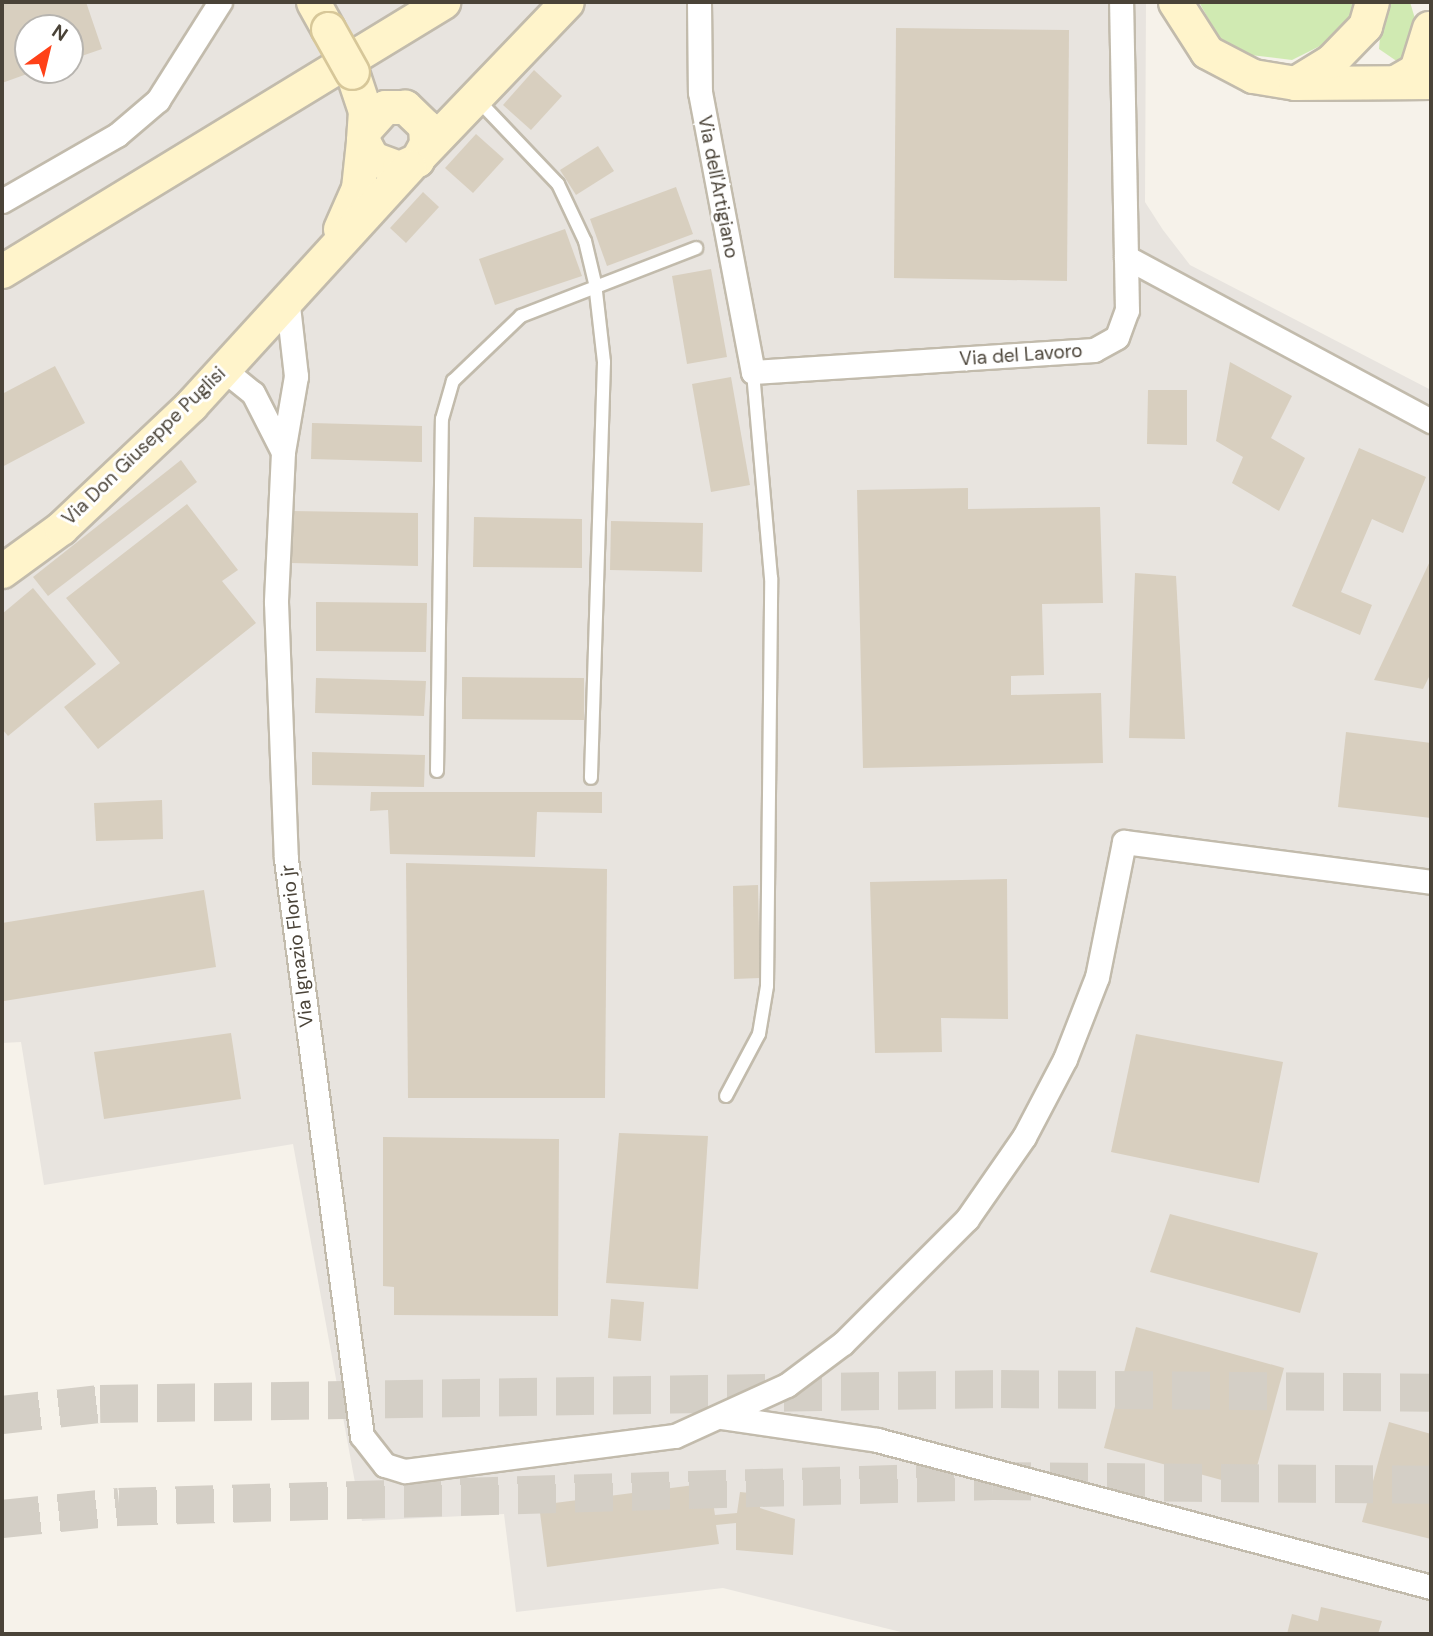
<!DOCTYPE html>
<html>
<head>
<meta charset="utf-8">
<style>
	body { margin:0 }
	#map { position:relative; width:1433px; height:1636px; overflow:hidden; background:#f6f2ea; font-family:"DM Sans",sans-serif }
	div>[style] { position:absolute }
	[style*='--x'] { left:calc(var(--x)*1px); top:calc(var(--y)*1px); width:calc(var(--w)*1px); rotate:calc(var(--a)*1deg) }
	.industrial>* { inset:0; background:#e8e4df }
	.green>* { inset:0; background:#d0eab2 }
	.building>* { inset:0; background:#d8cfbf }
	.highway-tunnel>* { height:38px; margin-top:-19px; transform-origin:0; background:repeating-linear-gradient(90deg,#d4cfc6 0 38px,transparent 0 57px) }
	.roads { filter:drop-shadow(2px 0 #c2bbac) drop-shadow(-2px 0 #c2bbac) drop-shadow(0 2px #c2bbac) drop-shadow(0 -2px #c2bbac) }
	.lane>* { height:12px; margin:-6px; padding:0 6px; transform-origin:6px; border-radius:6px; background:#fff }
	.street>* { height:23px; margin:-11.5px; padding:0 11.5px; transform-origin:11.5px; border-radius:11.5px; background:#fff }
	.secondary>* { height:33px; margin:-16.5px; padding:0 16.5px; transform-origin:16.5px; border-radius:16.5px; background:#fff4cb }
	.bridges { filter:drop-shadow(2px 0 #d7c799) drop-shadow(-2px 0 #d7c799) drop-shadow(0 2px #d7c799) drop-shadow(0 -2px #d7c799) }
	.secondary-bridge>* { height:33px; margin:-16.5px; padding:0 16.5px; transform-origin:16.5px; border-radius:16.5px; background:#fff4cb }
	span { translate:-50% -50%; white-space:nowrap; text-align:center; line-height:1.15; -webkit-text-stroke:6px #fff; paint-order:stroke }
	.street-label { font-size:19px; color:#4a4338 }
	.frame { position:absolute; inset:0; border:4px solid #4a4338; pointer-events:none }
	.north { position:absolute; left:14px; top:14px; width:70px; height:70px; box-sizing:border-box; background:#fff; border:2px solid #b7b4af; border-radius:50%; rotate:34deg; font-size:19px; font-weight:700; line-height:28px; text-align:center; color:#4a4338 }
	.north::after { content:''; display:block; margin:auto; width:24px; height:32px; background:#ff4118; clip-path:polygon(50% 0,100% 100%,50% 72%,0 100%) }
</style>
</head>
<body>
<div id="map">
	<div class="industrial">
		<i style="clip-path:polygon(evenodd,2px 2px,1146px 2px,1145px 202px,1163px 230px,1190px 265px,1431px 390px,1431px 1634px,909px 1634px,723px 1588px,516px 1612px,504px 1514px,362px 1521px,293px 1144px,44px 1185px,21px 1042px,2px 1043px,2px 2px,28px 28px,70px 28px,70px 70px,28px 70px,28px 28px)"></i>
	</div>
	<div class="green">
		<i style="clip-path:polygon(1199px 2px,1358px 2px,1338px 37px,1292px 60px,1242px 54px,1219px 38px)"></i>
		<i style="clip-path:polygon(1383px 2px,1410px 2px,1416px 22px,1416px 51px,1398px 62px,1379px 49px)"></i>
	</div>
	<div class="building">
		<i style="clip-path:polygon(2px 2px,86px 2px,102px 49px,70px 60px,70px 28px,28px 28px,28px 70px,38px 70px,2px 83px)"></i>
		<i style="clip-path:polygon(896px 28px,1069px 30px,1067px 281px,894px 278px)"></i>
		<i style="clip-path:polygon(534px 70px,562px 96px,531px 130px,503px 105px)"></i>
		<i style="clip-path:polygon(476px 134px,504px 159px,473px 193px,445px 168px)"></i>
		<i style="clip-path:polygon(598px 146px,614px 171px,576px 195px,560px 170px)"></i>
		<i style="clip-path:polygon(676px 187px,693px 234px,607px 266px,590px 219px)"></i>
		<i style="clip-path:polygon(423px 192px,439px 207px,406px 243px,390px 228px)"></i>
		<i style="clip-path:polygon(565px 229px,582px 276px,495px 305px,479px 259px)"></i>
		<i style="clip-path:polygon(711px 269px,727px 357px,687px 364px,672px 276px)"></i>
		<i style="clip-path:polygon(1230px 362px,1292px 396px,1271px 438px,1305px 458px,1279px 511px,1232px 483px,1243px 457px,1216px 441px)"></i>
		<i style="clip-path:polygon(55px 366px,85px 423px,2px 467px,2px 394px)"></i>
		<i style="clip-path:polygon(731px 377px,750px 485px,711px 492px,692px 384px)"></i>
		<i style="clip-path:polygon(1148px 390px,1187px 390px,1187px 445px,1147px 444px)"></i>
		<i style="clip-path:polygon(312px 423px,422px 426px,422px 462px,311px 459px)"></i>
		<i style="clip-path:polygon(1359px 448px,1426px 477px,1403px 533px,1372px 519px,1341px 592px,1372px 605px,1360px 635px,1292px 606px)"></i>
		<i style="clip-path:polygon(181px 460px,197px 482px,48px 596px,33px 577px)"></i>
		<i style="clip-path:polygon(968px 488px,968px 509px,1100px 507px,1103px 603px,1042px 604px,1044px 675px,1011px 676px,1011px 695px,1101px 693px,1103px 763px,863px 768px,857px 490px)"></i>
		<i style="clip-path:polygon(187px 504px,238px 570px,222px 581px,256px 623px,98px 749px,64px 707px,120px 663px,66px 598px)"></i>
		<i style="clip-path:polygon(291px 511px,418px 513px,418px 566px,291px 563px)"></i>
		<i style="clip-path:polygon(474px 517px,582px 519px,582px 568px,473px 567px)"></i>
		<i style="clip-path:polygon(611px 521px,703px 523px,702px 572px,610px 570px)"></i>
		<i style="clip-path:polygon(1431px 559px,1431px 673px,1423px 689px,1374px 680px)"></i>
		<i style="clip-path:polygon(1135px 573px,1176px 576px,1185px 739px,1129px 738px)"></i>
		<i style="clip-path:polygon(33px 588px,96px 664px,8px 736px,2px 729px,2px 614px)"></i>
		<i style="clip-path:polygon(316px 602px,427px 603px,426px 652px,316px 651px)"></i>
		<i style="clip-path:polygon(462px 677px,584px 678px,584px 720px,462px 719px)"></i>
		<i style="clip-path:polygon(316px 678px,426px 681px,424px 716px,315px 713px)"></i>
		<i style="clip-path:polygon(1346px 732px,1431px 743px,1431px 818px,1338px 807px)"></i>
		<i style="clip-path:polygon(312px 752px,425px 755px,424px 787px,312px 785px)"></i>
		<i style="clip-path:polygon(371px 792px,602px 792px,602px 813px,537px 812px,535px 857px,390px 854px,388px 810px,370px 811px)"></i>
		<i style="clip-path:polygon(162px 800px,163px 839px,96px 841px,94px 803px)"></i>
		<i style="clip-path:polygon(406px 863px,607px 869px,605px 1098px,408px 1098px)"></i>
		<i style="clip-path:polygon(1007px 879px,1008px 1019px,941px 1018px,942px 1052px,875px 1053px,870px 882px)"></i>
		<i style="clip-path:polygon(758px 885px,760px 978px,734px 979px,733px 886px)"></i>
		<i style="clip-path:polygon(204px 890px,216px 967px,4px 1001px,2px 923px)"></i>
		<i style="clip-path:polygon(231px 1033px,241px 1099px,104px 1119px,94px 1052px)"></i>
		<i style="clip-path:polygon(1136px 1034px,1283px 1062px,1259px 1183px,1111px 1152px)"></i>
		<i style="clip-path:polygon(619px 1133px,708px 1136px,698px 1289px,606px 1283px)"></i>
		<i style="clip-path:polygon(383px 1137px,559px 1139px,558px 1316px,394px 1315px,394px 1287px,383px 1286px)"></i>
		<i style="clip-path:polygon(1170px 1214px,1318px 1253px,1300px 1313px,1150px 1272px)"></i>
		<i style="clip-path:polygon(611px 1299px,644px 1302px,641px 1341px,608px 1338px)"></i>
		<i style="clip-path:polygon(1136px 1327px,1284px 1368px,1251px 1488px,1104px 1448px)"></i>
		<i style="clip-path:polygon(1389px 1422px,1431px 1434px,1431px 1539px,1362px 1522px)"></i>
		<i style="clip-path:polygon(710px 1483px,715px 1515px,737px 1513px,740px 1492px,760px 1494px,760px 1508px,795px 1519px,793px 1555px,736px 1550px,736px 1523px,716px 1525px,719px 1544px,547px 1567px,539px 1505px)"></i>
		<i style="clip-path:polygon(1321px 1607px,1382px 1621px,1378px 1634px,1287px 1634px,1292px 1614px,1318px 1621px)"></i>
	</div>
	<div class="highway-tunnel">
		<i style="--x:2;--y:1415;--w:99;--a:-6.4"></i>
		<i style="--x:100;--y:1404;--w:901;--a:-0.95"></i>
		<i style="--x:1001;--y:1389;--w:430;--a:0.5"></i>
		<i style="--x:2;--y:1519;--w:118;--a:-5.9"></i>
		<i style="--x:119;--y:1507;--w:874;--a:-1.7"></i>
		<i style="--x:993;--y:1481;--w:438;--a:0.5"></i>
	</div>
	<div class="roads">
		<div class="lane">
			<i style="--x:476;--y:98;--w:119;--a:46.4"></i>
			<i style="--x:558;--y:184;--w:63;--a:64.7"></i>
			<i style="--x:585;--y:241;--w:43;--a:76.6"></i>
			<i style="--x:595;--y:283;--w:80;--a:83.5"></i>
			<i style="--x:604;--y:362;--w:416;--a:91.8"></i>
			<i style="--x:437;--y:771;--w:352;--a:-89.2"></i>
			<i style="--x:442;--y:419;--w:40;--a:-74"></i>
			<i style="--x:453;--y:381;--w:94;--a:-43.7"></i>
			<i style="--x:521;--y:316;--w:188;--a:-21.2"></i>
			<i style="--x:726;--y:1096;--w:70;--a:-62"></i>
			<i style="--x:759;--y:1034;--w:49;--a:-80.5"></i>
			<i style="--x:767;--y:986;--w:408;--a:-89.4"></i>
			<i style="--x:771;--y:578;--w:207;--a:-95"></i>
		</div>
		<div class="street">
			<i style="--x:699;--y:2;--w:90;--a:89.4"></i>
			<i style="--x:700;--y:92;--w:285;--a:79.3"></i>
			<i style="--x:753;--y:372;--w:342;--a:-3.7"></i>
			<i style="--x:1094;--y:350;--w:26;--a:-29"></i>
			<i style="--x:1117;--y:337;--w:29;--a:-70"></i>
			<i style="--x:1127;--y:310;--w:308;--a:-91.1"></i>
			<i style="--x:2;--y:201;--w:133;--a:-29.9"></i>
			<i style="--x:117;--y:135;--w:54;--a:-40.5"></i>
			<i style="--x:158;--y:100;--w:116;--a:-57.7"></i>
			<i style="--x:1126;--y:257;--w:346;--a:28.3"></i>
			<i style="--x:287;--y:297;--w:80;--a:83.5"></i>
			<i style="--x:296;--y:376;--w:77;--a:99.7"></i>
			<i style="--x:283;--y:452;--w:150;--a:92.7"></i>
			<i style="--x:276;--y:602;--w:257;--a:87.8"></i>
			<i style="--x:286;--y:859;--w:582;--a:82.5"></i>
			<i style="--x:362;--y:1436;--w:37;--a:52"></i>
			<i style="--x:385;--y:1465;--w:21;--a:17"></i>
			<i style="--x:405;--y:1471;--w:272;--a:-7.4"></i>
			<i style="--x:675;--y:1436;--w:123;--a:-24.5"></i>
			<i style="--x:787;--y:1385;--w:70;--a:-36.9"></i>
			<i style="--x:843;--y:1343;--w:175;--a:-45"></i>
			<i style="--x:967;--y:1219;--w:100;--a:-55.2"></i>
			<i style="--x:1024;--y:1137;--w:88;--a:-62.3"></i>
			<i style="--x:1065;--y:1059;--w:88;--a:-68.7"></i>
			<i style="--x:1097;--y:977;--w:138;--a:-78.7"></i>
			<i style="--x:1124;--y:842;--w:310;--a:7.4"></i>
			<i style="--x:223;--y:369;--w:38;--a:39"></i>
			<i style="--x:253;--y:393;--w:66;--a:63"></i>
			<i style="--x:722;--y:1417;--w:157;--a:8.4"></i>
			<i style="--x:877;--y:1440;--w:573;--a:14.86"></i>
		</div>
		<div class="secondary">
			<i style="--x:313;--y:2;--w:31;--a:61"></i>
			<i style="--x:1175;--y:2;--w:59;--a:57.4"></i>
			<i style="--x:1207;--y:52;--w:52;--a:27.6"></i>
			<i style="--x:1253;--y:76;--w:43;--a:9.5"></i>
			<i style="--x:1295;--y:83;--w:136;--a:-0.4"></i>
			<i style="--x:352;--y:72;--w:41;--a:71.6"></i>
			<i style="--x:365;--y:111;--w:30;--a:94"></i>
			<i style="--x:363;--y:141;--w:19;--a:62"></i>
			<i style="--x:372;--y:158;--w:29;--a:20"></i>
			<i style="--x:399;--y:168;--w:20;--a:-24"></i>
			<i style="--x:417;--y:160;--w:18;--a:-61"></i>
			<i style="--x:426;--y:144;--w:18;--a:-93"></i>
			<i style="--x:425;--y:126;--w:28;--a:-136"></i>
			<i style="--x:405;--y:107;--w:20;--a:180"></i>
			<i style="--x:385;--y:107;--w:31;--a:132"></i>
			<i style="--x:1395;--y:82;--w:24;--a:-30"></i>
			<i style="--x:1416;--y:70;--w:44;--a:-72.8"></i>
			<i style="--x:1295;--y:83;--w:42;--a:-31.4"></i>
			<i style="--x:1331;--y:61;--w:49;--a:-45.8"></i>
			<i style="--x:1365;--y:26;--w:25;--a:-74"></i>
			<i style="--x:422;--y:153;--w:209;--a:-46.2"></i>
			<i style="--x:340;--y:229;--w:45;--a:-66.3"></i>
			<i style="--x:358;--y:188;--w:47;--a:-83.9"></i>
			<i style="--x:2;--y:271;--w:517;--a:-31.38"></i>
			<i style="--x:2;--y:571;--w:73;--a:-36.1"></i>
			<i style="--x:61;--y:528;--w:179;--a:-43.4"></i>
			<i style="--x:191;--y:405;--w:323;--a:-47.6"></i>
		</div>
	</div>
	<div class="bridges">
		<div class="secondary-bridge">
			<i style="--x:328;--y:29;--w:49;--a:60.8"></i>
		</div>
	</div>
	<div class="street-label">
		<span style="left:718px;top:187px;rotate:79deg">Via dell'Artigiano</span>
		<span style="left:1021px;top:355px;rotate:-4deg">Via del Lavoro</span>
		<span style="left:144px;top:446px;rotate:-44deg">Via Don Giuseppe Puglisi</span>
		<span style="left:297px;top:946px;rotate:-97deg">Via Ignazio Florio jr</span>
	</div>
	<div class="frame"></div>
	<div class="north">N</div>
</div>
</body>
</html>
